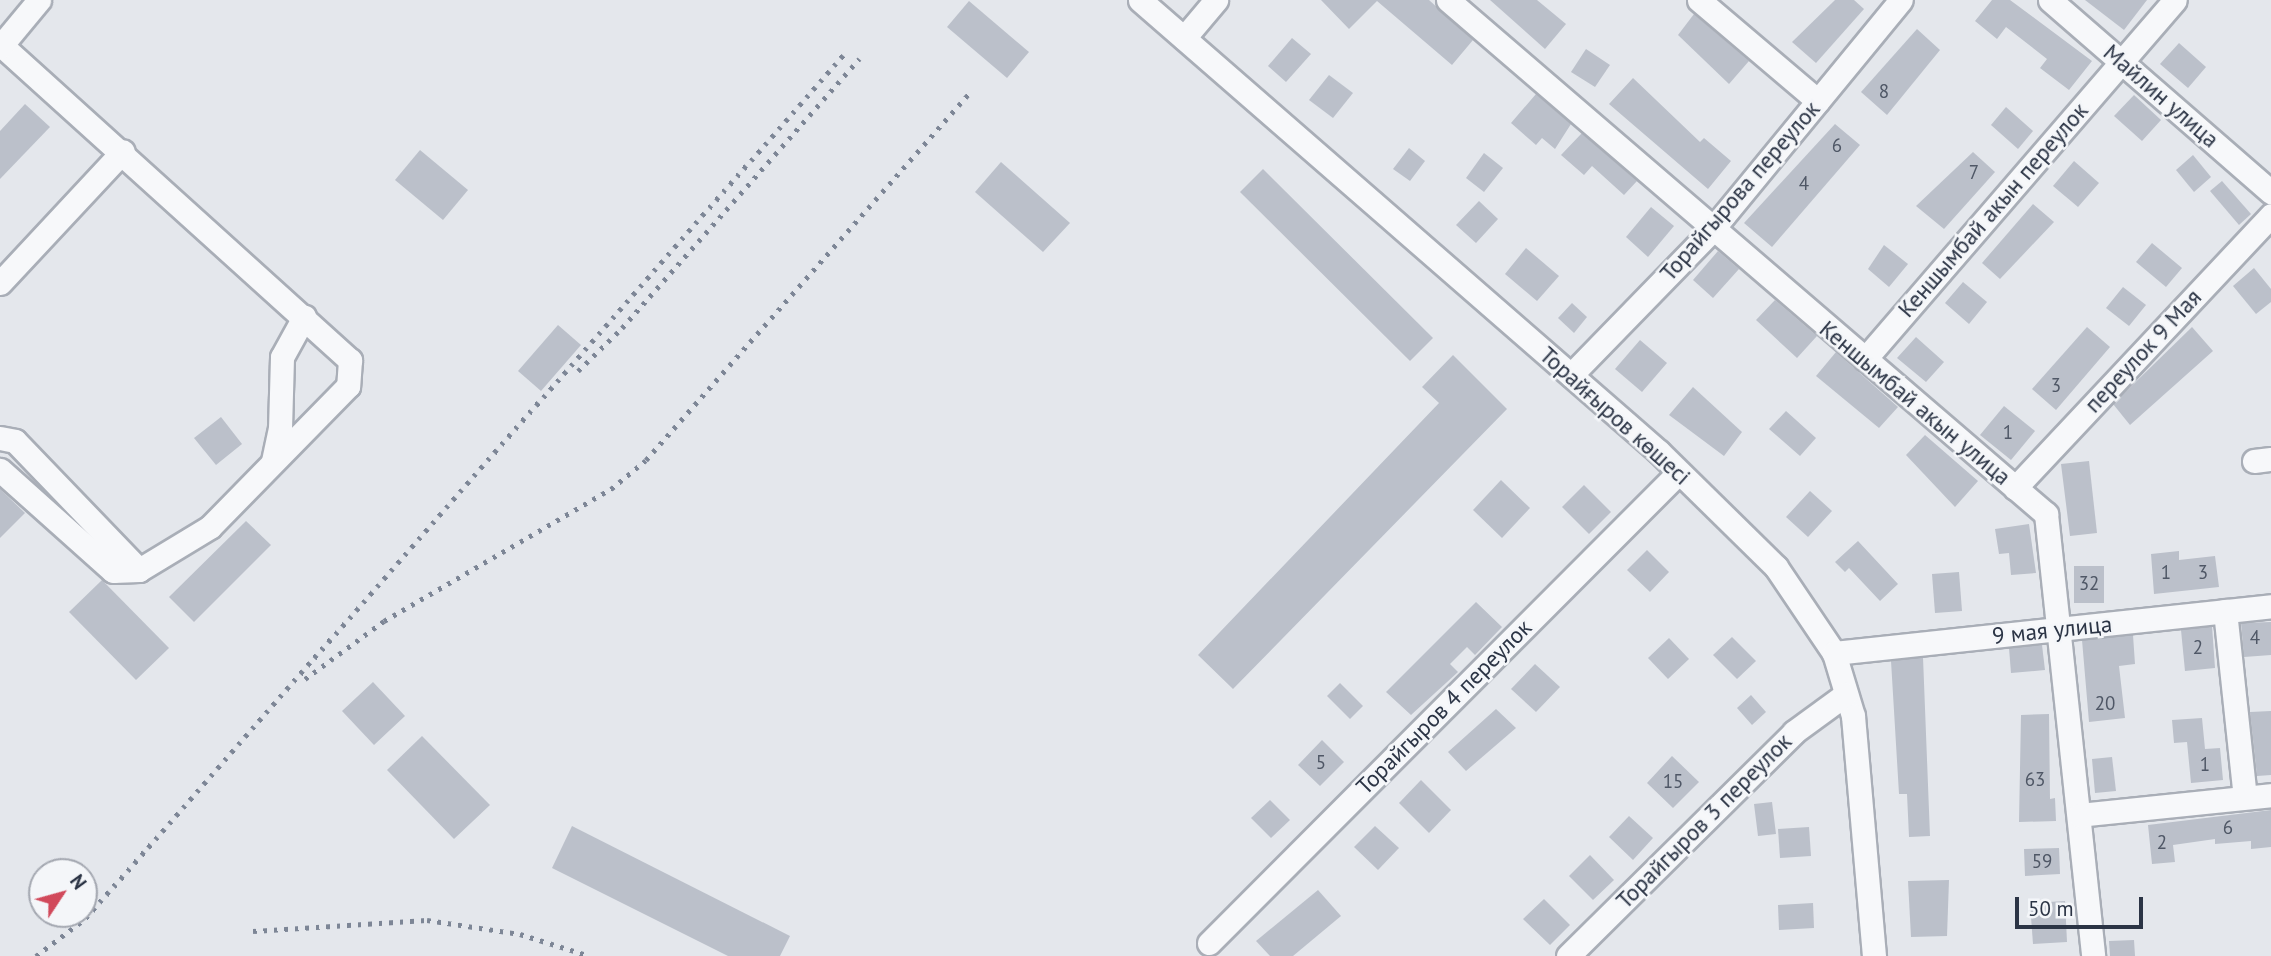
<!DOCTYPE html>
<html>
<head>
<meta charset="utf-8">
<style>
	body { margin:0 }
	#map { position:relative; width:2271px; height:956px; overflow:hidden; background:#e4e7ec; font-family:"PT Sans",sans-serif }
	div>[style] { position:absolute }
	[style*='--x'] { left:calc(var(--x)*1px); top:calc(var(--y)*1px); width:calc(var(--w)*1px); rotate:calc(var(--a)*1deg) }
	.building>* { inset:0; background:#bbc0ca }
	.roads { filter:drop-shadow(2px 0 #a9aeb7) drop-shadow(-2px 0 #a9aeb7) drop-shadow(0 2px #a9aeb7) drop-shadow(0 -2px #a9aeb7) }
	.minor>* { height:23px; margin:-11.5px; padding:0 11.5px; transform-origin:11.5px; border-radius:11.5px; background:#f7f8fa }
	.rail>* { height:5px; margin-top:-2.5px; transform-origin:0; background:repeating-linear-gradient(90deg,#7d8696 0 3.5px,transparent 0 10.5px) }
	span { translate:-50% -50%; white-space:nowrap; text-align:center; line-height:1.15; -webkit-text-stroke:5px #f4f6f9; paint-order:stroke }
	.number-label { font-size:19px; color:#4f5766 }
	.number-label span { -webkit-text-stroke-width:0 }
	.street-label { font-size:23px; color:#2b3445 }
	.north { position:absolute; left:28px; top:858px; width:70px; height:70px; box-sizing:border-box; background:#f4f6f9; border:2px solid #a4a8b1; border-radius:50%; rotate:54deg; font-size:19px; font-weight:700; line-height:28px; text-align:center; color:#2b3445 }
	.north::after { content:''; display:block; margin:auto; width:24px; height:32px; background:#d1495b; clip-path:polygon(50% 0,100% 100%,50% 72%,0 100%) }
	.scale { position:absolute; left:2015px; top:897px; width:128px; height:32px; box-sizing:border-box; border:4px solid #2b3445; border-top:0; padding-left:9px; font-size:21px; line-height:24px; white-space:nowrap; color:#2b3445; -webkit-text-stroke:5px #f4f6f9; paint-order:stroke }
</style>
</head>
<body>
<div id="map">
	<div class="building">
		<i style="clip-path:polygon(1321px 0,1429px 0,1473px 40px,1452px 65px,1377px 1px,1349px 29px)"></i>
		<i style="clip-path:polygon(1490px 0,1537px 0,1566px 24px,1545px 49px)"></i>
		<i style="clip-path:polygon(1835px 0,1854px 0,1864px 9px,1816px 63px,1792px 42px)"></i>
		<i style="clip-path:polygon(1992px 0,2010px 0,2092px 61px,2069px 90px,2040px 68px,2047px 59px,2006px 27px,1997px 39px,1975px 21px)"></i>
		<i style="clip-path:polygon(2085px 0,2147px 0,2124px 30px)"></i>
		<i style="clip-path:polygon(969px 1px,1029px 52px,1007px 78px,947px 27px)"></i>
		<i style="clip-path:polygon(1694px 14px,1749px 61px,1729px 84px,1678px 35px)"></i>
		<i style="clip-path:polygon(1917px 29px,1940px 50px,1887px 115px,1861px 92px)"></i>
		<i style="clip-path:polygon(1292px 38px,1311px 54px,1286px 82px,1268px 66px)"></i>
		<i style="clip-path:polygon(2179px 43px,2206px 67px,2188px 88px,2160px 64px)"></i>
		<i style="clip-path:polygon(1586px 49px,1610px 65px,1595px 87px,1571px 72px)"></i>
		<i style="clip-path:polygon(1329px 75px,1353px 93px,1333px 118px,1309px 100px)"></i>
		<i style="clip-path:polygon(1633px 78px,1700px 142px,1704px 138px,1731px 161px,1708px 189px,1609px 104px)"></i>
		<i style="clip-path:polygon(1536px 94px,1571px 124px,1555px 149px,1542px 138px,1536px 145px,1511px 123px)"></i>
		<i style="clip-path:polygon(2134px 95px,2161px 120px,2142px 141px,2114px 116px)"></i>
		<i style="clip-path:polygon(25px 104px,50px 127px,0 179px,0 131px)"></i>
		<i style="clip-path:polygon(2006px 107px,2033px 131px,2018px 149px,1991px 125px)"></i>
		<i style="clip-path:polygon(1835px 124px,1860px 145px,1772px 247px,1744px 223px)"></i>
		<i style="clip-path:polygon(1582px 133px,1637px 181px,1624px 195px,1592px 166px,1584px 175px,1561px 155px)"></i>
		<i style="clip-path:polygon(1409px 148px,1425px 161px,1410px 181px,1393px 169px)"></i>
		<i style="clip-path:polygon(420px 150px,468px 190px,443px 220px,395px 180px)"></i>
		<i style="clip-path:polygon(1973px 152px,1995px 172px,1944px 229px,1916px 206px)"></i>
		<i style="clip-path:polygon(1484px 153px,1503px 168px,1484px 192px,1466px 178px)"></i>
		<i style="clip-path:polygon(2193px 155px,2211px 177px,2194px 192px,2176px 170px)"></i>
		<i style="clip-path:polygon(2074px 161px,2099px 183px,2078px 207px,2053px 186px)"></i>
		<i style="clip-path:polygon(1001px 162px,1070px 223px,1043px 252px,975px 192px)"></i>
		<i style="clip-path:polygon(1263px 169px,1433px 338px,1410px 361px,1240px 192px)"></i>
		<i style="clip-path:polygon(2222px 181px,2251px 214px,2239px 225px,2210px 191px)"></i>
		<i style="clip-path:polygon(1479px 201px,1498px 219px,1476px 243px,1456px 225px)"></i>
		<i style="clip-path:polygon(2033px 204px,2054px 222px,2000px 279px,1982px 263px)"></i>
		<i style="clip-path:polygon(1651px 207px,1674px 226px,1648px 257px,1626px 237px)"></i>
		<i style="clip-path:polygon(2152px 243px,2182px 268px,2166px 287px,2136px 262px)"></i>
		<i style="clip-path:polygon(1884px 245px,1908px 264px,1889px 287px,1868px 269px)"></i>
		<i style="clip-path:polygon(1526px 248px,1559px 276px,1537px 301px,1505px 274px)"></i>
		<i style="clip-path:polygon(1718px 251px,1739px 269px,1713px 298px,1693px 280px)"></i>
		<i style="clip-path:polygon(2254px 268px,2271px 289px,2271px 302px,2256px 314px,2233px 286px)"></i>
		<i style="clip-path:polygon(1963px 282px,1987px 302px,1969px 324px,1945px 303px)"></i>
		<i style="clip-path:polygon(2123px 287px,2146px 305px,2129px 326px,2106px 308px)"></i>
		<i style="clip-path:polygon(1775px 300px,1817px 336px,1797px 358px,1756px 320px)"></i>
		<i style="clip-path:polygon(1572px 303px,1587px 317px,1574px 333px,1558px 318px)"></i>
		<i style="clip-path:polygon(558px 325px,581px 345px,541px 391px,518px 371px)"></i>
		<i style="clip-path:polygon(2087px 327px,2110px 347px,2056px 410px,2032px 389px)"></i>
		<i style="clip-path:polygon(2192px 327px,2213px 351px,2130px 425px,2113px 404px)"></i>
		<i style="clip-path:polygon(1916px 337px,1944px 362px,1926px 382px,1897px 358px)"></i>
		<i style="clip-path:polygon(1640px 340px,1667px 363px,1642px 392px,1615px 369px)"></i>
		<i style="clip-path:polygon(1836px 352px,1898px 407px,1879px 428px,1816px 376px)"></i>
		<i style="clip-path:polygon(1453px 355px,1507px 409px,1233px 689px,1198px 655px,1439px 403px,1422px 387px)"></i>
		<i style="clip-path:polygon(1693px 387px,1742px 432px,1724px 456px,1669px 415px)"></i>
		<i style="clip-path:polygon(2004px 406px,2035px 431px,2011px 460px,1980px 435px)"></i>
		<i style="clip-path:polygon(1786px 411px,1816px 438px,1800px 456px,1769px 429px)"></i>
		<i style="clip-path:polygon(221px 417px,242px 444px,216px 465px,194px 438px)"></i>
		<i style="clip-path:polygon(1925px 435px,1978px 481px,1955px 507px,1906px 455px)"></i>
		<i style="clip-path:polygon(2089px 461px,2097px 533px,2070px 536px,2061px 464px)"></i>
		<i style="clip-path:polygon(1501px 480px,1530px 508px,1502px 538px,1473px 510px)"></i>
		<i style="clip-path:polygon(1584px 485px,1611px 512px,1589px 534px,1562px 507px)"></i>
		<i style="clip-path:polygon(0 489px,25px 513px,0 538px)"></i>
		<i style="clip-path:polygon(1810px 491px,1832px 511px,1808px 537px,1786px 517px)"></i>
		<i style="clip-path:polygon(246px 521px,271px 545px,194px 622px,169px 597px)"></i>
		<i style="clip-path:polygon(2029px 524px,2036px 573px,2011px 575px,2009px 553px,1999px 554px,1995px 529px)"></i>
		<i style="clip-path:polygon(1858px 541px,1898px 584px,1880px 601px,1849px 568px,1845px 572px,1835px 562px)"></i>
		<i style="clip-path:polygon(1647px 550px,1669px 572px,1650px 592px,1627px 570px)"></i>
		<i style="clip-path:polygon(2179px 551px,2179px 560px,2215px 556px,2219px 587px,2154px 594px,2151px 554px)"></i>
		<i style="clip-path:polygon(2074px 566px,2104px 566px,2104px 603px,2074px 603px)"></i>
		<i style="clip-path:polygon(1959px 572px,1962px 611px,1935px 613px,1932px 574px)"></i>
		<i style="clip-path:polygon(102px 580px,169px 648px,136px 680px,69px 612px)"></i>
		<i style="clip-path:polygon(1476px 602px,1502px 627px,1475px 655px,1467px 647px,1450px 664px,1458px 672px,1411px 715px,1386px 692px)"></i>
		<i style="clip-path:polygon(2271px 622px,2271px 655px,2244px 657px,2241px 623px)"></i>
		<i style="clip-path:polygon(2212px 626px,2215px 668px,2185px 671px,2181px 630px)"></i>
		<i style="clip-path:polygon(2133px 635px,2135px 664px,2119px 666px,2125px 718px,2089px 722px,2082px 640px)"></i>
		<i style="clip-path:polygon(1732px 637px,1756px 661px,1737px 679px,1713px 655px)"></i>
		<i style="clip-path:polygon(1669px 638px,1689px 659px,1668px 679px,1648px 658px)"></i>
		<i style="clip-path:polygon(2042px 645px,2045px 670px,2011px 673px,2009px 648px)"></i>
		<i style="clip-path:polygon(1923px 657px,1930px 836px,1909px 837px,1907px 794px,1899px 794px,1891px 661px)"></i>
		<i style="clip-path:polygon(1535px 664px,1560px 687px,1536px 712px,1511px 689px)"></i>
		<i style="clip-path:polygon(373px 682px,405px 716px,374px 745px,342px 711px)"></i>
		<i style="clip-path:polygon(1340px 683px,1363px 706px,1350px 719px,1327px 696px)"></i>
		<i style="clip-path:polygon(1751px 695px,1766px 712px,1752px 725px,1737px 708px)"></i>
		<i style="clip-path:polygon(1496px 709px,1516px 728px,1466px 771px,1448px 752px)"></i>
		<i style="clip-path:polygon(2271px 711px,2271px 775px,2257px 776px,2250px 712px)"></i>
		<i style="clip-path:polygon(2049px 714px,2050px 799px,2055px 798px,2056px 821px,2019px 822px,2021px 715px)"></i>
		<i style="clip-path:polygon(2202px 718px,2205px 749px,2220px 748px,2223px 780px,2191px 783px,2187px 742px,2174px 743px,2172px 720px)"></i>
		<i style="clip-path:polygon(422px 736px,490px 805px,454px 839px,387px 770px)"></i>
		<i style="clip-path:polygon(1322px 740px,1344px 762px,1320px 786px,1298px 765px)"></i>
		<i style="clip-path:polygon(1672px 756px,1699px 782px,1673px 808px,1647px 783px)"></i>
		<i style="clip-path:polygon(2112px 757px,2116px 791px,2095px 793px,2092px 759px)"></i>
		<i style="clip-path:polygon(1421px 780px,1451px 810px,1429px 833px,1399px 803px)"></i>
		<i style="clip-path:polygon(1270px 800px,1290px 820px,1271px 838px,1251px 818px)"></i>
		<i style="clip-path:polygon(1772px 802px,1776px 834px,1758px 836px,1754px 804px)"></i>
		<i style="clip-path:polygon(2271px 810px,2271px 847px,2251px 849px,2251px 841px,2215px 844px,2215px 839px,2173px 845px,2175px 862px,2152px 864px,2148px 825px)"></i>
		<i style="clip-path:polygon(1629px 816px,1653px 838px,1633px 860px,1609px 837px)"></i>
		<i style="clip-path:polygon(572px 826px,790px 936px,780px 956px,728px 956px,552px 868px)"></i>
		<i style="clip-path:polygon(1375px 826px,1399px 848px,1378px 870px,1354px 847px)"></i>
		<i style="clip-path:polygon(1809px 827px,1811px 856px,1780px 858px,1778px 829px)"></i>
		<i style="clip-path:polygon(2059px 848px,2060px 874px,2025px 876px,2024px 849px)"></i>
		<i style="clip-path:polygon(1590px 855px,1614px 880px,1593px 900px,1569px 876px)"></i>
		<i style="clip-path:polygon(1949px 880px,1947px 936px,1911px 937px,1908px 881px)"></i>
		<i style="clip-path:polygon(1318px 890px,1341px 916px,1293px 956px,1270px 956px,1256px 941px)"></i>
		<i style="clip-path:polygon(1544px 899px,1570px 925px,1550px 945px,1523px 919px)"></i>
		<i style="clip-path:polygon(2065px 901px,2067px 942px,2033px 944px,2030px 903px)"></i>
		<i style="clip-path:polygon(1813px 903px,1814px 928px,1779px 930px,1778px 905px)"></i>
		<i style="clip-path:polygon(2134px 940px,2135px 956px,2110px 956px,2109px 941px)"></i>
	</div>
	<div class="roads">
		<div class="minor">
			<i style="--x:1140;--y:0;--w:688;--a:41.05"></i>
			<i style="--x:1659;--y:452;--w:164;--a:44.5"></i>
			<i style="--x:1776;--y:567;--w:104;--a:56"></i>
			<i style="--x:1834;--y:653;--w:66;--a:73.2"></i>
			<i style="--x:1853;--y:716;--w:241;--a:85"></i>
			<i style="--x:1448;--y:0;--w:789;--a:40.68"></i>
			<i style="--x:2046;--y:514;--w:444;--a:83.9"></i>
			<i style="--x:1699;--y:0;--w:156;--a:40.3"></i>
			<i style="--x:2050;--y:0;--w:293;--a:41"></i>
			<i style="--x:1184;--y:38;--w:50;--a:-49.9"></i>
			<i style="--x:0;--y:44;--w:472;--a:42.1"></i>
			<i style="--x:350;--y:360;--w:26;--a:94"></i>
			<i style="--x:348;--y:386;--w:197;--a:134.4"></i>
			<i style="--x:210;--y:527;--w:83;--a:148.8"></i>
			<i style="--x:139;--y:570;--w:26;--a:178"></i>
			<i style="--x:113;--y:571;--w:152;--a:-138.2"></i>
			<i style="--x:0;--y:47;--w:61;--a:-50.3"></i>
			<i style="--x:0;--y:283;--w:180;--a:-47"></i>
			<i style="--x:1865;--y:359;--w:474;--a:-49.2"></i>
			<i style="--x:1571;--y:375;--w:201;--a:-45.8"></i>
			<i style="--x:1711;--y:231;--w:299;--a:-50.6"></i>
			<i style="--x:0;--y:438;--w:15;--a:11"></i>
			<i style="--x:15;--y:441;--w:179;--a:46.1"></i>
			<i style="--x:273;--y:461;--w:33;--a:-78"></i>
			<i style="--x:280;--y:429;--w:72;--a:-88.4"></i>
			<i style="--x:282;--y:357;--w:46;--a:-61.2"></i>
			<i style="--x:2254;--y:461;--w:17;--a:-7"></i>
			<i style="--x:2015;--y:488;--w:374;--a:-46.8"></i>
			<i style="--x:2225;--y:611;--w:187;--a:83.9"></i>
			<i style="--x:1834;--y:653;--w:440;--a:-6.1"></i>
			<i style="--x:2079;--y:815;--w:193;--a:-5.9"></i>
			<i style="--x:1209;--y:943;--w:665;--a:-45.06"></i>
			<i style="--x:1568;--y:956;--w:318;--a:-44.7"></i>
			<i style="--x:1794;--y:732;--w:64;--a:-36.2"></i>
		</div>
	</div>
	<div class="rail">
		<i style="--x:578;--y:371;--w:62;--a:-44.3"></i>
		<i style="--x:622;--y:328;--w:359;--a:-48.6"></i>
		<i style="--x:305;--y:679;--w:98;--a:-36.3"></i>
		<i style="--x:384;--y:621;--w:263;--a:-30.2"></i>
		<i style="--x:611;--y:489;--w:45;--a:-39.6"></i>
		<i style="--x:646;--y:460;--w:489;--a:-48.6"></i>
		<i style="--x:253;--y:931;--w:174;--a:-3.6"></i>
		<i style="--x:427;--y:920;--w:94;--a:8.6"></i>
		<i style="--x:520;--y:934;--w:73;--a:17.4"></i>
		<i style="--x:36;--y:956;--w:63;--a:-37.2"></i>
		<i style="--x:86;--y:918;--w:1154;--a:-48.73"></i>
	</div>
	<div class="number-label">
		<span style="left:1884px;top:92px">8</span>
		<span style="left:1837px;top:146px">6</span>
		<span style="left:1974px;top:173px">7</span>
		<span style="left:1804px;top:184px">4</span>
		<span style="left:2056px;top:386px">3</span>
		<span style="left:2008px;top:433px">1</span>
		<span style="left:2166px;top:573px">1</span>
		<span style="left:2203px;top:573px">3</span>
		<span style="left:2089px;top:584px">32</span>
		<span style="left:2255px;top:638px">4</span>
		<span style="left:2198px;top:648px">2</span>
		<span style="left:2105px;top:704px">20</span>
		<span style="left:1321px;top:763px">5</span>
		<span style="left:2205px;top:765px">1</span>
		<span style="left:2035px;top:780px">63</span>
		<span style="left:1673px;top:782px">15</span>
		<span style="left:2228px;top:828px">6</span>
		<span style="left:2162px;top:843px">2</span>
		<span style="left:2042px;top:862px">59</span>
	</div>
	<div class="street-label">
		<span style="left:2161px;top:96px;rotate:41deg">Майлин улица</span>
		<span style="left:1740px;top:191px;rotate:-49deg">Торайгырова переулок</span>
		<span style="left:1993px;top:210px;rotate:-49deg">Кеншымбай акын переулок</span>
		<span style="left:2143px;top:351px;rotate:-47deg">переулок 9 Мая</span>
		<span style="left:1915px;top:403px;rotate:40deg">Кеншымбай акын улица</span>
		<span style="left:1615px;top:416px;rotate:42deg">Торайғыров көшесі</span>
		<span style="left:2052px;top:630px;rotate:-6deg">9 мая улица</span>
		<span style="left:1444px;top:707px;rotate:-45deg">Торайгыров 4 переулок</span>
		<span style="left:1704px;top:821px;rotate:-45deg">Торайгыров 3 переулок</span>
	</div>
	<div class="north">N</div>
	<div class="scale">50 m</div>
</div>
</body>
</html>
